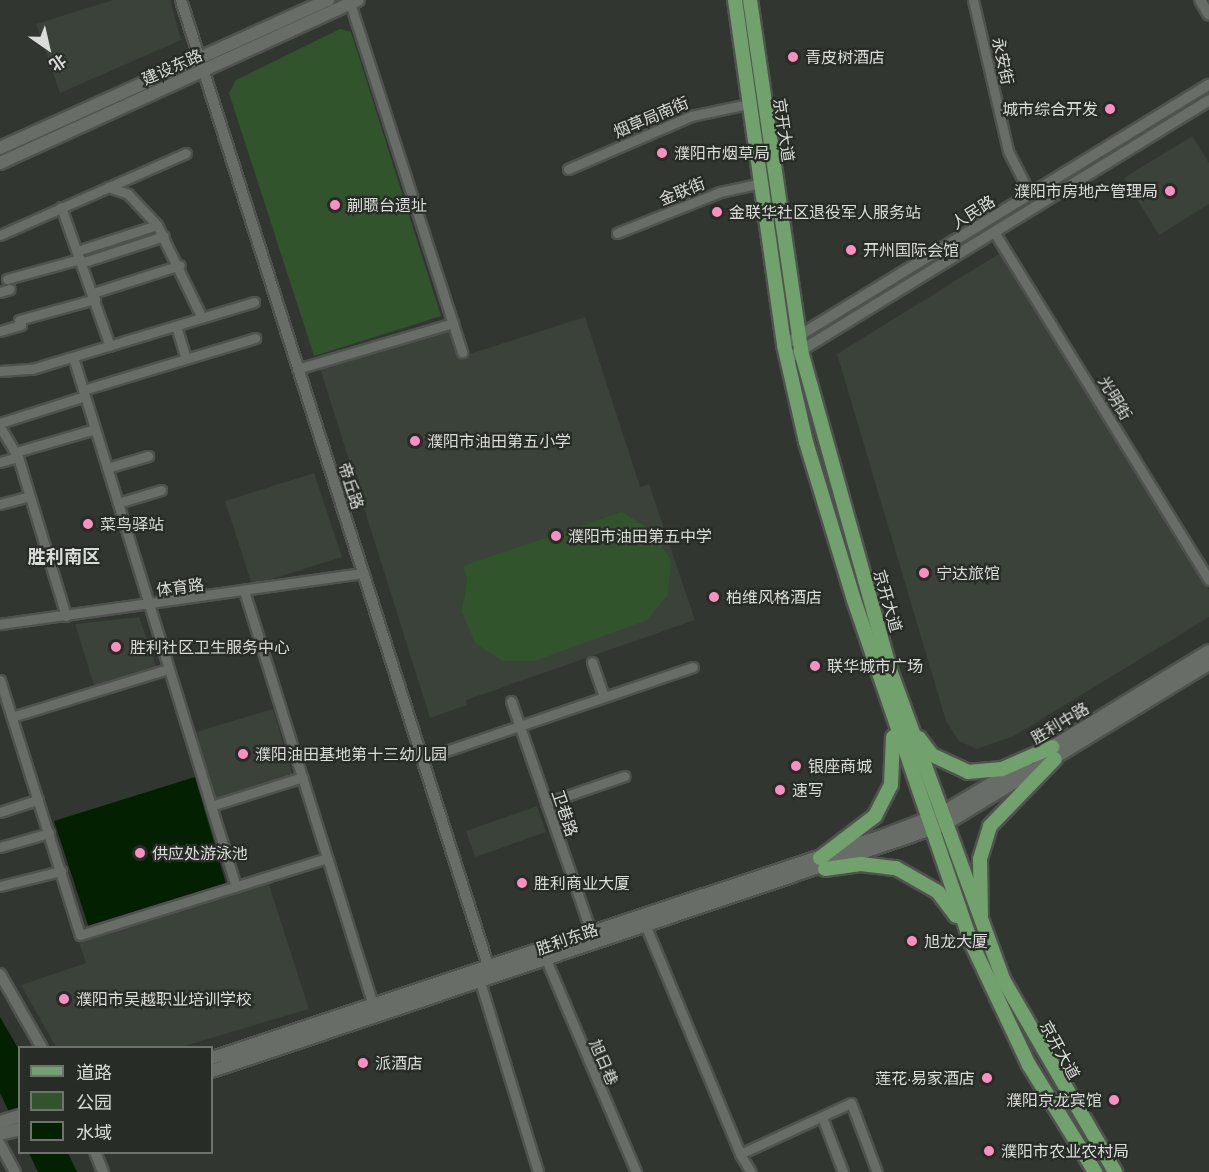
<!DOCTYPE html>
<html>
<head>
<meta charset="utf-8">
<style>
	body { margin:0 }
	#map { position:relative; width:1209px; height:1172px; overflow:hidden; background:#323631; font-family:"Exo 2","Noto Sans SC",sans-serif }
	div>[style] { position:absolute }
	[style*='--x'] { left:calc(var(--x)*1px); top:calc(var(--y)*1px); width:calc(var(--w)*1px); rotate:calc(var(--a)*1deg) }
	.built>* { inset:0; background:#3a4239 }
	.green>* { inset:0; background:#31542d }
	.water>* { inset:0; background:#032101 }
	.roads { filter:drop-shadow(2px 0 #50524f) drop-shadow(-2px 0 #50524f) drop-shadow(0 2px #50524f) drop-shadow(0 -2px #50524f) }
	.minor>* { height:9px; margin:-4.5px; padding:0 4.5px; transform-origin:4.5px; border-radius:4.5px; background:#686d68 }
	.tertiary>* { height:10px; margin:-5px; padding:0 5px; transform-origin:5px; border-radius:5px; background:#686d68 }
	.secondary>* { height:12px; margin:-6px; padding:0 6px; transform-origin:6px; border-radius:6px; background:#686d68 }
	.primary>* { height:14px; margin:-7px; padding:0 7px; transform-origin:7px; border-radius:7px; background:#71a16c }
	.dots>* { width:16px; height:16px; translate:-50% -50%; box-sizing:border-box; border:3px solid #282c27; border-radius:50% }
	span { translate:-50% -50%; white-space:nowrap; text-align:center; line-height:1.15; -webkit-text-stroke:4.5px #282c27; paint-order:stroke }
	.poi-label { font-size:16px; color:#dadcd9 }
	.left { translate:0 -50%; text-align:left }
	.right { translate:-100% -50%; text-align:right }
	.street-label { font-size:16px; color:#dadcd9 }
	.neighbourhood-label { font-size:18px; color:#dadcd9; font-weight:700 }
	.legend { position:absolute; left:18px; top:1046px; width:195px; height:108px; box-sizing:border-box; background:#282c27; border:2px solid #6f726e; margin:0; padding:8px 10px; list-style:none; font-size:18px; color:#dadcd9 }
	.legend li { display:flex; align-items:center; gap:12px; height:30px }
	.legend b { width:30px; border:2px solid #6f726e }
	.north { position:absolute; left:18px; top:18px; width:60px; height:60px; -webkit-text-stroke:4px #282c27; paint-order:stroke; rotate:146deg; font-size:16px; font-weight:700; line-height:24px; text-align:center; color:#dadcd9 }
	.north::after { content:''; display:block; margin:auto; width:21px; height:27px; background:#dadcd9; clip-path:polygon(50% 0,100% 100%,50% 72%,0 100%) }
</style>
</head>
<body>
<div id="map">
	<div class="built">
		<i style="clip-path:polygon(113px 0,170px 0,181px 40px,60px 93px,36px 24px)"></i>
		<i style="clip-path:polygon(1192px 136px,1209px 163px,1209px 204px,1159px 235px,1124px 178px)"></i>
		<i style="clip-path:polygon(1002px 252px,1209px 590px,1209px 617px,1014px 736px,977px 749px,959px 741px,946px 721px,837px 354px)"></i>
		<i style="clip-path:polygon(585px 317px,640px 487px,649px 484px,695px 620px,466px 700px,467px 705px,430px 718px,320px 368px,450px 327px,460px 357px)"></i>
		<i style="clip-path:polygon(314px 473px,342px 557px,252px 585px,225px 501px)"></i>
		<i style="clip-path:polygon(139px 617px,157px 669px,95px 688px,75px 624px)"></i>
		<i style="clip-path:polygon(273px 709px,293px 776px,214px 799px,193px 733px)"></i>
		<i style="clip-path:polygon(537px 806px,546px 832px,475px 857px,466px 831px)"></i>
		<i style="clip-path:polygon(268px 882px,309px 1009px,181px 1047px,56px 1047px,21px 985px,86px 963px,79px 942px)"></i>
	</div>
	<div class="green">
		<i style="clip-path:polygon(340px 29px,351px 32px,441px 316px,314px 356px,229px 93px,236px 80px)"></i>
		<i style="clip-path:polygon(622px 512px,653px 531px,671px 561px,668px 595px,647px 620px,535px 661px,502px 661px,475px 643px,462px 612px,467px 580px,463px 566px)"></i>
	</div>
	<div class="water">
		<i style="clip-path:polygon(195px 777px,226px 884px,89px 928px,54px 821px)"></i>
		<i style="clip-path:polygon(0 1017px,19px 1050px,19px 1133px,0 1093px)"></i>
		<i style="clip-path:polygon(29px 1153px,68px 1153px,77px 1172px,38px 1172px)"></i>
	</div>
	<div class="roads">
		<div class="minor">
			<i style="--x:973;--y:0;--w:155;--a:76.9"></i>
			<i style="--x:1008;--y:151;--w:48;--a:62.9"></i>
			<i style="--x:350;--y:3;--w:367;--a:72.2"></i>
			<i style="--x:568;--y:169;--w:134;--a:-23.3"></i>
			<i style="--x:691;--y:116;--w:58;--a:-11.9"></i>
			<i style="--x:108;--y:187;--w:21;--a:19"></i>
			<i style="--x:128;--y:194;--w:42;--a:46.9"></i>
			<i style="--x:157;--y:225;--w:103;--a:64.2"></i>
			<i style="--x:61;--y:207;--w:147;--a:70.6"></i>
			<i style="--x:994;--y:232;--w:409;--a:58.3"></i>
			<i style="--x:617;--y:233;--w:111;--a:-21.7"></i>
			<i style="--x:720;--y:192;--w:40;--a:-12"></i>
			<i style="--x:0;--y:235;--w:203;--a:-23.8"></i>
			<i style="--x:77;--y:251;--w:84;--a:-18"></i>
			<i style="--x:81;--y:263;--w:87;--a:-18"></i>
			<i style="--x:7;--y:279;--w:76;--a:-15.3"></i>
			<i style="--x:0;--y:292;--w:10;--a:-17"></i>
			<i style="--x:93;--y:293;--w:91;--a:-17.8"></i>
			<i style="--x:19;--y:320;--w:79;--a:-15.4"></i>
			<i style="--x:176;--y:326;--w:34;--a:73"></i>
			<i style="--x:0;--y:331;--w:22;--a:-16"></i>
			<i style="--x:73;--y:357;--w:554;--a:72.9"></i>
			<i style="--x:297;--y:369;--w:163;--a:-16.4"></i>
			<i style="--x:0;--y:371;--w:32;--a:-4"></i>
			<i style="--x:32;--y:369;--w:232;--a:-16.8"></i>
			<i style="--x:83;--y:390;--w:180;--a:-16.8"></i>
			<i style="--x:0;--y:423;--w:89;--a:-17.6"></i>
			<i style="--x:0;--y:427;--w:35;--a:59"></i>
			<i style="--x:18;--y:457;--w:166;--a:73.2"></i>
			<i style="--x:16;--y:452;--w:82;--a:-16.2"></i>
			<i style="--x:0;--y:462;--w:19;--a:-16"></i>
			<i style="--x:107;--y:468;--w:43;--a:-16.3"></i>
			<i style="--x:118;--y:503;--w:45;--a:-16.8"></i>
			<i style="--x:0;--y:504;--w:30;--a:-15"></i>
			<i style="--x:245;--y:594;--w:434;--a:72.7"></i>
			<i style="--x:0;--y:624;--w:367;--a:-8"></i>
			<i style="--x:592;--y:662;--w:37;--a:71"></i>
			<i style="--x:0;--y:680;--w:267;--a:72.6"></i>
			<i style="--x:80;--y:935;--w:259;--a:-17.3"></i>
			<i style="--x:511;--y:701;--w:248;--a:70.9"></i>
			<i style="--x:12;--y:717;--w:163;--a:-17.1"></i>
			<i style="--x:440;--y:753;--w:267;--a:-18.8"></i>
			<i style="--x:546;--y:803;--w:83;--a:-18.9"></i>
			<i style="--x:211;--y:806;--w:96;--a:-17.5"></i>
			<i style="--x:0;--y:812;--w:40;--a:-18"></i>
			<i style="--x:0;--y:847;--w:51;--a:-15.9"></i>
			<i style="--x:0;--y:886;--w:63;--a:-13.8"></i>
			<i style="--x:647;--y:929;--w:243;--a:67.5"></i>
			<i style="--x:740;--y:1154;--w:122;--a:-24.7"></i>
			<i style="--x:851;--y:1103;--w:74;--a:69.4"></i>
			<i style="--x:547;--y:962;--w:228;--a:67"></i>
			<i style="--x:481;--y:985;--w:195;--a:73"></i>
			<i style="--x:822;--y:1117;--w:59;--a:69.1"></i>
			<i style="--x:740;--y:1154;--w:21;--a:59"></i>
		</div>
		<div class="tertiary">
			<i style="--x:181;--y:0;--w:1023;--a:72.36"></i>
			<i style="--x:1200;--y:0;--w:17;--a:59"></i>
			<i style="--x:784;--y:345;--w:498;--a:-31.5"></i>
			<i style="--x:787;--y:359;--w:495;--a:-31.5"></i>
			<i style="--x:0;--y:974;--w:85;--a:60.4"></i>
			<i style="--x:0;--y:1144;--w:32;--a:62"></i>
			<i style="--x:95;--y:1152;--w:22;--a:68"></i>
		</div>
		<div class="secondary">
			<i style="--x:0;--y:148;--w:360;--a:-24.3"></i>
			<i style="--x:0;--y:163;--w:393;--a:-24.5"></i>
			<i style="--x:1044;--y:752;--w:193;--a:-31.5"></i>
			<i style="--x:212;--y:1058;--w:706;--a:-18.33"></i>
			<i style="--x:882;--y:836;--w:62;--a:-20.8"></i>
			<i style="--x:940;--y:814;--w:100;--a:-30.7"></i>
			<i style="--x:212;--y:1071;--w:772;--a:-18.58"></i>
			<i style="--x:944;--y:825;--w:310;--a:-31.3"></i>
			<i style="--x:0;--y:1122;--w:21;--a:-17"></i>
			<i style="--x:0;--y:1134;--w:21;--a:-14"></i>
		</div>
		<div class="primary">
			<i style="--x:735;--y:0;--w:348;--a:81.9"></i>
			<i style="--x:784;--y:345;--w:99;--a:77.2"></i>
			<i style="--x:806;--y:442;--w:165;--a:73.1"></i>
			<i style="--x:854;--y:600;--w:361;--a:71.1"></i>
			<i style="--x:971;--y:942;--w:136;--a:64.8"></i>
			<i style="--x:1029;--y:1065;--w:126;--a:58.3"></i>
			<i style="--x:750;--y:0;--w:355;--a:81.7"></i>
			<i style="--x:801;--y:351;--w:331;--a:74.4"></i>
			<i style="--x:890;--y:670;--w:331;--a:69.9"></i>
			<i style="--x:1004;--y:981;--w:221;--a:59.8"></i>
			<i style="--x:919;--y:738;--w:21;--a:53"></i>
			<i style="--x:932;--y:755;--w:40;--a:25"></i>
			<i style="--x:968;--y:772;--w:34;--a:-5"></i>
			<i style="--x:1002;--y:769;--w:55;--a:-23.7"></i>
			<i style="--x:820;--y:858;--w:69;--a:-37.4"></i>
			<i style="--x:875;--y:816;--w:35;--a:-63"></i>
			<i style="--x:891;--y:785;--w:48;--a:-87.6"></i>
			<i style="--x:825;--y:869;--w:36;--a:-8"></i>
			<i style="--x:861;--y:864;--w:35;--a:7"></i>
			<i style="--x:896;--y:868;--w:48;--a:29.7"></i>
			<i style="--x:938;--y:892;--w:30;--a:53"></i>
			<i style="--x:981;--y:916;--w:57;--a:-91"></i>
			<i style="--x:980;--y:859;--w:34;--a:-73"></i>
			<i style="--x:990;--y:826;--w:93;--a:-45.9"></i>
		</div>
	</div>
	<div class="dots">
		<i style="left:793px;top:57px;background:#fc8fc2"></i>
		<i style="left:1110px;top:109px;background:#fc8fc2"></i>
		<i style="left:662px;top:153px;background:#fc8fc2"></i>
		<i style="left:1170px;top:191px;background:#fc8fc2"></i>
		<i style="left:335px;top:205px;background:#fc8fc2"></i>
		<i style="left:717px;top:212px;background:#fc8fc2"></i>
		<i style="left:851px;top:250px;background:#fc8fc2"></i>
		<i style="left:415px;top:441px;background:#fc8fc2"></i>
		<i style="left:88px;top:524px;background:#fc8fc2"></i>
		<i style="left:556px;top:536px;background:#fc8fc2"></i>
		<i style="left:924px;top:573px;background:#fc8fc2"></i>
		<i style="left:714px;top:597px;background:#fc8fc2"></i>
		<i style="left:116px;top:647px;background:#fc8fc2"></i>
		<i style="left:815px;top:666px;background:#fc8fc2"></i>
		<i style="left:243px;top:754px;background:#fc8fc2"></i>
		<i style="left:796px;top:766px;background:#fc8fc2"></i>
		<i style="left:780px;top:790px;background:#fc8fc2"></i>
		<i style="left:140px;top:853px;background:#fc8fc2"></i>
		<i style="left:522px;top:883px;background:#fc8fc2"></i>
		<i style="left:912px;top:941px;background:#fc8fc2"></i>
		<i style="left:64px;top:999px;background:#fc8fc2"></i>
		<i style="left:363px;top:1063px;background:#fc8fc2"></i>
		<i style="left:987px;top:1078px;background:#fc8fc2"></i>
		<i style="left:1114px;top:1100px;background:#fc8fc2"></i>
		<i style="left:989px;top:1151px;background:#fc8fc2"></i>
	</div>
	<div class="poi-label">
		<span class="left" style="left:805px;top:57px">青皮树酒店</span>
		<span class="right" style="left:1098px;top:109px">城市综合开发</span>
		<span class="left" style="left:674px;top:153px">濮阳市烟草局</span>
		<span class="right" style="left:1158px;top:191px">濮阳市房地产管理局</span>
		<span class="left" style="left:347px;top:205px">蒯聩台遗址</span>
		<span class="left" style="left:729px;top:212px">金联华社区退役军人服务站</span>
		<span class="left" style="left:863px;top:250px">开州国际会馆</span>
		<span class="left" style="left:427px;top:441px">濮阳市油田第五小学</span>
		<span class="left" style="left:100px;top:524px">菜鸟驿站</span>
		<span class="left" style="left:568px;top:536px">濮阳市油田第五中学</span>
		<span class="left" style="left:936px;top:573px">宁达旅馆</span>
		<span class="left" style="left:726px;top:597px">柏维风格酒店</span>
		<span class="left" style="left:130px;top:647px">胜利社区卫生服务中心</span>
		<span class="left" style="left:827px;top:666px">联华城市广场</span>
		<span class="left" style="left:255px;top:754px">濮阳油田基地第十三幼儿园</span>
		<span class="left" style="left:808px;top:766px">银座商城</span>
		<span class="left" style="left:792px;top:790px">速写</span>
		<span class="left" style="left:152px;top:853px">供应处游泳池</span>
		<span class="left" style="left:534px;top:883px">胜利商业大厦</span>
		<span class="left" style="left:924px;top:941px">旭龙大厦</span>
		<span class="left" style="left:76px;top:999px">濮阳市吴越职业培训学校</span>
		<span class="left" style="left:375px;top:1063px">派酒店</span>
		<span class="right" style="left:975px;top:1078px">莲花·易家酒店</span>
		<span class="right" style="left:1102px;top:1100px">濮阳京龙宾馆</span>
		<span class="left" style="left:1001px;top:1151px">濮阳市农业农村局</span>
	</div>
	<div class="street-label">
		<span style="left:1003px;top:61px;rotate:78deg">永安街</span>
		<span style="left:172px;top:67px;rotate:-24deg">建设东路</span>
		<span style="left:651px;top:117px;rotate:-23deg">烟草局南街</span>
		<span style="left:784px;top:130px;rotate:82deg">京开大道</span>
		<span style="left:682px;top:191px;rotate:-22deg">金联街</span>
		<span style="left:973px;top:212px;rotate:-32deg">人民路</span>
		<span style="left:1115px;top:398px;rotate:59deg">光明街</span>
		<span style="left:351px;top:486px;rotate:72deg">帝丘路</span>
		<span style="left:180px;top:587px;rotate:-7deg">体育路</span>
		<span style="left:888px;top:601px;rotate:74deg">京开大道</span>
		<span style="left:1060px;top:723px;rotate:-31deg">胜利中路</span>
		<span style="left:565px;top:813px;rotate:71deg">卫巷路</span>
		<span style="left:567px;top:939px;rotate:-19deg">胜利东路</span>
		<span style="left:1060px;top:1050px;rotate:61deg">京开大道</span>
		<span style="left:604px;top:1062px;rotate:67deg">旭日巷</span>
	</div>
	<div class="neighbourhood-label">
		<span style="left:64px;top:556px">胜利南区</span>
	</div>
	<ul class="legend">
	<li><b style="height:8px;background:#71a16c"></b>道路</li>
	<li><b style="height:16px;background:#31542d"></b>公园</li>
	<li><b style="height:16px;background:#032101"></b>水域</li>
	</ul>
	<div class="north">北</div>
</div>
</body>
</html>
